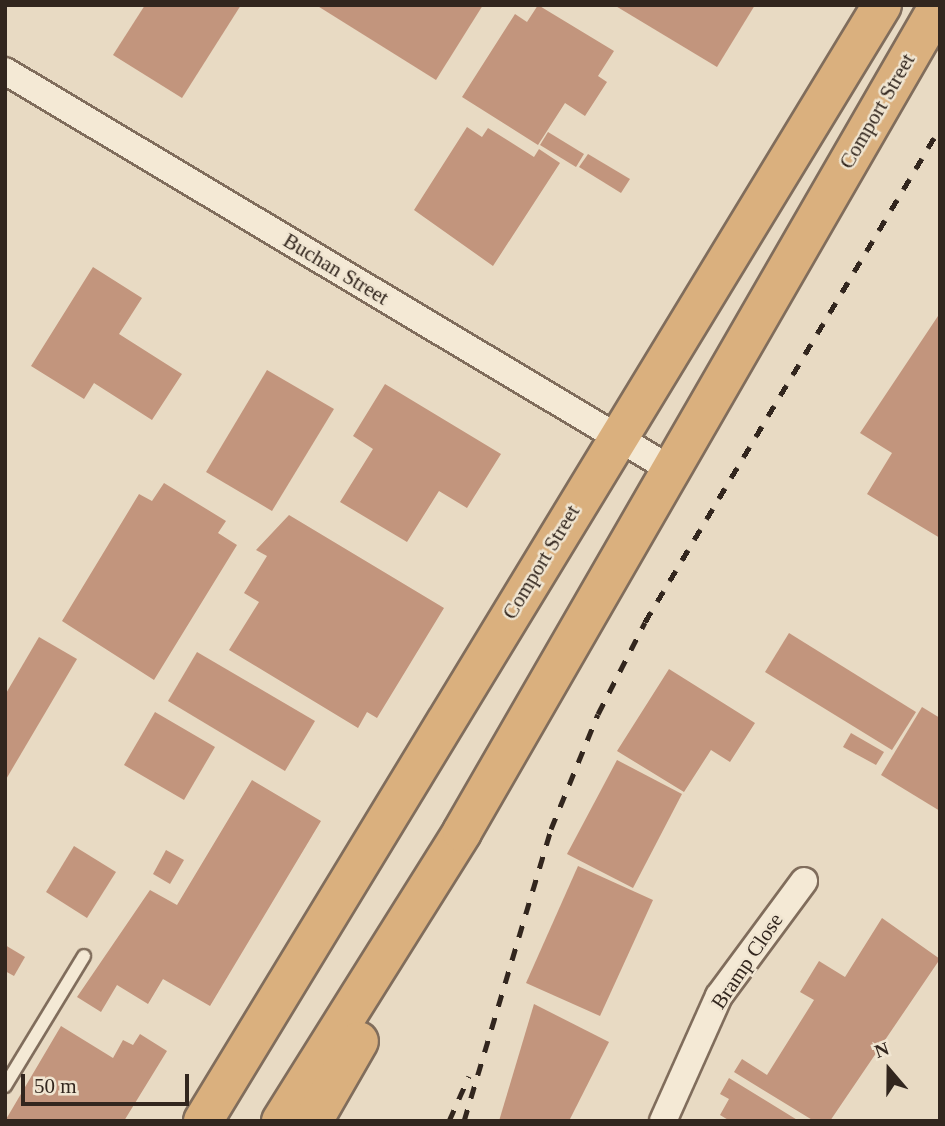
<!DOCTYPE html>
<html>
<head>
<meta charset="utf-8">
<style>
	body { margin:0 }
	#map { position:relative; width:945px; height:1126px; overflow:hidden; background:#e8dac3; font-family:"Times New Roman",serif }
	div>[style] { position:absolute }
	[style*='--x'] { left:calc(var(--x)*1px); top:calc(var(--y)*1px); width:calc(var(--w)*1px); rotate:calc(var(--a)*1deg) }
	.building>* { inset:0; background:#c2957d }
	.roads { filter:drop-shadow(2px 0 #806d5c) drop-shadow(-2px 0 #806d5c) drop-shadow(0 2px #806d5c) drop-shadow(0 -2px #806d5c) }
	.service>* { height:12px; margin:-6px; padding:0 6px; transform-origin:6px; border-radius:6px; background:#f4e9d5 }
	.minor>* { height:26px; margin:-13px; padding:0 13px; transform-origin:13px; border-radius:13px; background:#f4e9d5 }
	.trunk>* { height:38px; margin:-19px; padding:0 19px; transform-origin:19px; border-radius:19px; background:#dab07e }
	.rail>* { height:5px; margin-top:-2.5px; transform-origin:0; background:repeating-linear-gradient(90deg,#32261e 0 12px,transparent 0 24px) }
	span { translate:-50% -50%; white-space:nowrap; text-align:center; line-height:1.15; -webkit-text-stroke:5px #f0e5d1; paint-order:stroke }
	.street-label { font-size:21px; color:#32261e }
	.frame { position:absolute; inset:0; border:7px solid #32261e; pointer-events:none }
	.north { position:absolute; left:854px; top:1035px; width:70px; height:70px; -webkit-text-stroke:5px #f0e5d1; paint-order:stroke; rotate:340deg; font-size:19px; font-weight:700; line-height:28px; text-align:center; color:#32261e }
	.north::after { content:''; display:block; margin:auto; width:24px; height:32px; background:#32261e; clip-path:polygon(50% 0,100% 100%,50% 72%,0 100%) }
	.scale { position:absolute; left:21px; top:1074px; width:168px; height:32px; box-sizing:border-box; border:4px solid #32261e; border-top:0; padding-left:9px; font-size:21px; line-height:24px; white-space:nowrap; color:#32261e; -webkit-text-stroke:5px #f0e5d1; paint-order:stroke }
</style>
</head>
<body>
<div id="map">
	<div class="building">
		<i style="clip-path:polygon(145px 5px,241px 5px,182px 98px,113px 55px)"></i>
		<i style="clip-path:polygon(316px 5px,483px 5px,436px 80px)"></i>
		<i style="clip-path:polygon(538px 5px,614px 51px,598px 76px,607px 82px,585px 116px,565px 103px,538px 145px,462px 97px,515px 14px,527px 22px)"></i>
		<i style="clip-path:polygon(614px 5px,755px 5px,717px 67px)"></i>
		<i style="clip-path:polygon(467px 127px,482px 137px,488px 128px,534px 157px,539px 149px,560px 163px,493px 266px,414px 210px)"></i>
		<i style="clip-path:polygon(548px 132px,584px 154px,576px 167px,540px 145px)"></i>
		<i style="clip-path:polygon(588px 154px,630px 179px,621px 193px,579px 167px)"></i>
		<i style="clip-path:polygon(93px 267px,142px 298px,119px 334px,182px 374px,152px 420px,94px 383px,84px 399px,31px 366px)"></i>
		<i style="clip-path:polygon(940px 313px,940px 538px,867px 494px,892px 453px,860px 433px)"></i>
		<i style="clip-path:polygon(267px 370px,334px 409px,272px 511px,206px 472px)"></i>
		<i style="clip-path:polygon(385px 384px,501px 454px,467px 508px,439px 491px,407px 542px,340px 502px,373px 449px,353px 436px)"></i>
		<i style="clip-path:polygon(164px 483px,226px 521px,218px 533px,237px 545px,154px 680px,62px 621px,139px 494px,152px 501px)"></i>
		<i style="clip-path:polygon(289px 515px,444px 608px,377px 718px,367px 712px,358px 728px,229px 650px,259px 602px,244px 593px,267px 556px,256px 550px)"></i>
		<i style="clip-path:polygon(789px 633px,916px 712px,892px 750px,765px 672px)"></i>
		<i style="clip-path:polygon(39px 637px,77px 659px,5px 781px,5px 695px)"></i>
		<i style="clip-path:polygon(197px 652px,315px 721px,285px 771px,168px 701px)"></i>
		<i style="clip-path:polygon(669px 669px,755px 723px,730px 762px,711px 750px,684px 792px,617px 751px)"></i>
		<i style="clip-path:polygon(922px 707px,940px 718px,940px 811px,881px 775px)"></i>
		<i style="clip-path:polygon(155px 712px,215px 747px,184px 800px,124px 765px)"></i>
		<i style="clip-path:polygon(851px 733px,884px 752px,876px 765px,843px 747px)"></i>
		<i style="clip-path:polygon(617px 760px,682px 794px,633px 888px,567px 854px)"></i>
		<i style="clip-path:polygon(252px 780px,321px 821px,210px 1006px,163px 979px,148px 1004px,117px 985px,101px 1012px,77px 997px,150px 890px,177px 905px)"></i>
		<i style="clip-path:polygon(74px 846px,116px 872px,87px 918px,46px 892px)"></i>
		<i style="clip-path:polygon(166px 850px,184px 860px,170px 884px,153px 874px)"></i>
		<i style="clip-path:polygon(578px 866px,653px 900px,600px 1016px,526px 983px)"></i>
		<i style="clip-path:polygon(882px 918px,940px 959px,830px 1121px,814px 1121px,734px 1072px,742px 1059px,767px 1075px,814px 1000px,800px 992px,819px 961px,845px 977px)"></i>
		<i style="clip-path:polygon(5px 945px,25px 957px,14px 976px,5px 971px)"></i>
		<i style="clip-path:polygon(534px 1004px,609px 1042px,569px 1121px,499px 1121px)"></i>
		<i style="clip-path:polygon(61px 1026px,113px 1058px,123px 1040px,133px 1045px,140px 1034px,167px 1051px,124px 1121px,5px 1121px)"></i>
		<i style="clip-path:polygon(729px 1078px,799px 1121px,730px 1121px,720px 1115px,729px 1099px,720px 1094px)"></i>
	</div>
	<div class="roads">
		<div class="service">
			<i style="--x:5;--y:1086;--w:152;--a:-58.7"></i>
		</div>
		<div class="minor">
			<i style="--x:5;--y:71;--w:771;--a:30.89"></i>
			<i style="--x:663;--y:1121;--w:137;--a:-65.9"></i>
			<i style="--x:719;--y:996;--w:143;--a:-53.5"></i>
		</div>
		<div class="trunk">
			<i style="--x:203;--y:1121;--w:1306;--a:-58.68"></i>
			<i style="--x:281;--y:1121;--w:341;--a:-57.9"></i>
			<i style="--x:462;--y:832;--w:955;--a:-60.02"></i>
			<i style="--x:313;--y:1121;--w:92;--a:-60.1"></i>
		</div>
	</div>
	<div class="rail">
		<i style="--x:449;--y:1121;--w:49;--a:-66"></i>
		<i style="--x:464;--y:1121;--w:305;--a:-73.4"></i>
		<i style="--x:551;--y:829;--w:124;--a:-67.8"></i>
		<i style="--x:598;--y:714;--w:103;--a:-62.9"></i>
		<i style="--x:645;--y:622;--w:575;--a:-59.16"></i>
	</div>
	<div class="street-label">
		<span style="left:877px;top:111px;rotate:-60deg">Comport Street</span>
		<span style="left:336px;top:269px;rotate:31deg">Buchan Street</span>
		<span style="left:541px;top:562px;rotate:-59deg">Comport Street</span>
		<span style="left:747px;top:961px;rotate:-56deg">Bramp Close</span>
	</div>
	<div class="frame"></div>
	<div class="north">N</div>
	<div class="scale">50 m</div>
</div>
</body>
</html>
